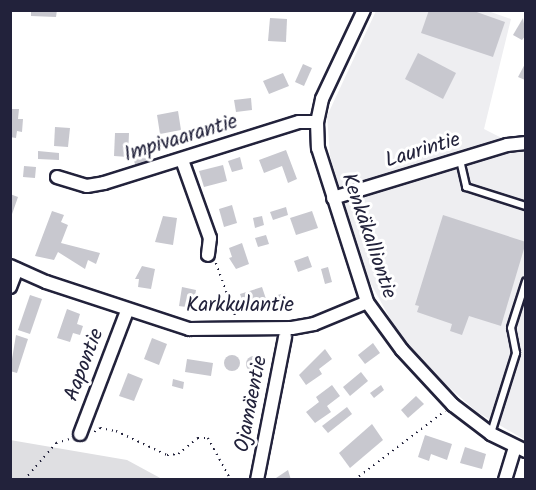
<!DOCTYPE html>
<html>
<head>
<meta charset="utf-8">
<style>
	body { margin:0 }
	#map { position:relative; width:536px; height:490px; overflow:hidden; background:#fff; font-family:Kalam,sans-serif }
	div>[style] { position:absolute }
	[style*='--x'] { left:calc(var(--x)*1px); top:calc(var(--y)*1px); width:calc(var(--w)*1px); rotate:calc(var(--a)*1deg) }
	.built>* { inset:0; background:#eeeef1 }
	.green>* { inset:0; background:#dfdfe2 }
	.building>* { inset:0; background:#c8c8cf }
	.round { border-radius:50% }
	.path>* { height:1.5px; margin-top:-0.75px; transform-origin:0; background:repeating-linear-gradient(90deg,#22223b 0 1.5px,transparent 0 6px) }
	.roads { filter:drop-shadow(2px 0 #22223b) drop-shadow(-2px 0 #22223b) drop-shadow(0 2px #22223b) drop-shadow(0 -2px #22223b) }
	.lane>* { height:6px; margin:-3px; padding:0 3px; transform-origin:3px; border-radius:3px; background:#fff }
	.street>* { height:12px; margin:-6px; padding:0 6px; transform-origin:6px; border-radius:6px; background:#fff }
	span { translate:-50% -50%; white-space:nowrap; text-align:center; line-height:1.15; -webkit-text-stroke:6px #fff; paint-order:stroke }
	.street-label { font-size:21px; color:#22223b }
	.frame { position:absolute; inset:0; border:12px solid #22223b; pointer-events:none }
</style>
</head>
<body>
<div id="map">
	<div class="built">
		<i style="clip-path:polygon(376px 11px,488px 11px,511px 19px,484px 129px,525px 150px,525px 440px,477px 412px,435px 375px,397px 331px,366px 275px,330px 156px,327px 116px)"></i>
	</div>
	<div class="green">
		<i style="clip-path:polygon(10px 440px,127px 460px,162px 479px,11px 479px)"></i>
	</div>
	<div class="building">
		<i style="clip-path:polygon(31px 10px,57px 10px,56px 17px,31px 16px)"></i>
		<i style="clip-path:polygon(429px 10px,471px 10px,505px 22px,493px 57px,421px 33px)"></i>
		<i style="clip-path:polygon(270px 18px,287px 19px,286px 42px,268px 41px)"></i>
		<i style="clip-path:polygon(523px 18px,526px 35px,522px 40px,513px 35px)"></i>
		<i style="clip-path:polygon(418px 53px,456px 73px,443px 99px,405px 79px)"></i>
		<i style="clip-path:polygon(526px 62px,526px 78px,525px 80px,518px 77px)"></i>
		<i style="clip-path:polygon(303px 64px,312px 68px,304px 86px,295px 82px)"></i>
		<i style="clip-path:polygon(283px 73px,289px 86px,269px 94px,263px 81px)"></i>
		<i style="clip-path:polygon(251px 98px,252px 110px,236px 112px,234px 100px)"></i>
		<i style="clip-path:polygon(10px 109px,19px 109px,18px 119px,23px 119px,22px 132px,17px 131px,16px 138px,10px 137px)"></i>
		<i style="clip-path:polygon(178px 111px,181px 130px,160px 134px,157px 115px)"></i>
		<i style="clip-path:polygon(55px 127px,70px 128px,68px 147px,54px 146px)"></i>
		<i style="clip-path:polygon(115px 133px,129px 133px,128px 157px,114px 156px)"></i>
		<i style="clip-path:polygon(286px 150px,297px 179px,288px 183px,282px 166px,264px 173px,259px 160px)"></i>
		<i style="clip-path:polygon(38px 151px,59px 153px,59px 160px,38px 159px)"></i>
		<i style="clip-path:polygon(144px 154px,147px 162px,136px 166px,133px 159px)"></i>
		<i style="clip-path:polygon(240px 157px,243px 169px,232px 172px,228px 161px)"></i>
		<i style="clip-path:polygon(223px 165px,227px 181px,204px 187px,199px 171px)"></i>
		<i style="clip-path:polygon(24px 166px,36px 167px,35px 178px,23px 177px)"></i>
		<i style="clip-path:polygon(10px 194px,18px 197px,11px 217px,10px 217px)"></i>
		<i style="clip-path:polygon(232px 205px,237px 223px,224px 227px,219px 209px)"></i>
		<i style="clip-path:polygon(286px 207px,288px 215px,273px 220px,270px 212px)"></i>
		<i style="clip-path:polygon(52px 211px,64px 215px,61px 222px,68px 225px,61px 243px,100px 253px,96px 264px,88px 260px,85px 269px,58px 252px,54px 260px,35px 256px)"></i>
		<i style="clip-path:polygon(312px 211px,318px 228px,296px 235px,290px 218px)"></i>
		<i style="clip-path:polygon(443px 215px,526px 242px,501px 326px,469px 316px,462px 335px,450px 331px,452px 324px,417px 312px,419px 306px,415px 305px)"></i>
		<i style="clip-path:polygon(163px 216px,177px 218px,173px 245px,155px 242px)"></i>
		<i style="clip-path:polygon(262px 216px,264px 225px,255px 228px,253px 218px)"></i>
		<i style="clip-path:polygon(266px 235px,269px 244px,258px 247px,255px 238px)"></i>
		<i style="clip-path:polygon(242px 243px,249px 264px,236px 269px,229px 258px,232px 257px,229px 248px)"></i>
		<i style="clip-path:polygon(308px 256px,312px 267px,298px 272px,294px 261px)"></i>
		<i style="clip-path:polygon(142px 266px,155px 269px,151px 289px,138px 287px,139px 279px,135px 279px)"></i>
		<i style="clip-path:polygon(328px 267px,332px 282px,325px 284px,321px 269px)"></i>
		<i style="clip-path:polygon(182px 287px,196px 290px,193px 308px,179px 306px)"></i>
		<i style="clip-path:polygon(262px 287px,267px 302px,245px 309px,240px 294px)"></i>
		<i style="clip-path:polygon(285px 293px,289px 305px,278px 308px,274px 296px)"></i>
		<i style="clip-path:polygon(30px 295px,42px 299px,30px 334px,18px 330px)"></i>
		<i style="clip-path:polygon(223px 296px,227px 309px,219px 312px,215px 298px)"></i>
		<i style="clip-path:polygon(67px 309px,80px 314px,77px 324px,83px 326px,80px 335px,73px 333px,70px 342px,57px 338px)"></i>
		<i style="clip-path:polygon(16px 335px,28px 339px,17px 373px,10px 371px)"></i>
		<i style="clip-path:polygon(152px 338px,167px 344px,159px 365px,144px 359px)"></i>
		<i style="clip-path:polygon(373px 343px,380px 353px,365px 364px,358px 355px)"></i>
		<i style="clip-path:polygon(325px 349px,332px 359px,319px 369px,322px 374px,306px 385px,299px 375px)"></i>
		<i class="round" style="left:224px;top:355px;width:16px;height:16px"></i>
		<i class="round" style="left:246px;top:356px;width:16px;height:16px"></i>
		<i style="clip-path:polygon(187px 359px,213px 363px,211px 376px,185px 372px)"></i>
		<i style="clip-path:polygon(361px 372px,368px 381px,350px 396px,343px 387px)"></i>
		<i style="clip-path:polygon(128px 373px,143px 379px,134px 401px,119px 396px)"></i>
		<i style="clip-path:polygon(173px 379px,184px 382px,183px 389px,172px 386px)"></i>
		<i style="clip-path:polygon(332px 385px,340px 396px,327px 406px,331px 412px,315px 423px,306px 412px,319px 402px,316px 397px)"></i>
		<i style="clip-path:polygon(381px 385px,384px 390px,374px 398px,370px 393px)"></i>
		<i style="clip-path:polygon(416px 396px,424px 404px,408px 418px,401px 410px)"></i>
		<i style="clip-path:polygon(347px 407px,352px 414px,328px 433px,322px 426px)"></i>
		<i style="clip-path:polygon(372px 424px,383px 440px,350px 468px,339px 453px)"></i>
		<i style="clip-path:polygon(425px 435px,452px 444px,447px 460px,431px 454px,429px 461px,418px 457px)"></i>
		<i style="clip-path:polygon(465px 447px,486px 454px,482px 469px,460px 463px)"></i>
		<i style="clip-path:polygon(288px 470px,291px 480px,273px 480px)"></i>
	</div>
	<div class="path">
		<i style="--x:216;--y:263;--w:59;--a:70"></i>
		<i style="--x:94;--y:432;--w:7;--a:-34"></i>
		<i style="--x:100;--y:428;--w:16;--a:11"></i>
		<i style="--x:116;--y:431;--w:56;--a:25.2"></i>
		<i style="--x:167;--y:455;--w:11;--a:-5"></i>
		<i style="--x:178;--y:454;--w:26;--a:-39"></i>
		<i style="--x:198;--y:438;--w:10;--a:0"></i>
		<i style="--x:208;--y:438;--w:48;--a:61.3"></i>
		<i style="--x:24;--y:480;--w:49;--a:-49.1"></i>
		<i style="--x:56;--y:443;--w:15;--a:-16"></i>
		<i style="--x:354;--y:480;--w:114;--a:-37.2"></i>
	</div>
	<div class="roads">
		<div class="lane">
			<i style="--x:460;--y:160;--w:28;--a:77"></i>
			<i style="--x:466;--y:187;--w:63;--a:17.6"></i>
			<i style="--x:491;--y:433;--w:84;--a:-72.6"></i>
			<i style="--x:516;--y:353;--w:25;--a:-101"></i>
			<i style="--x:511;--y:328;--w:49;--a:-72.3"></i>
		</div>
		<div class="street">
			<i style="--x:364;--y:10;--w:98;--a:115.3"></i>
			<i style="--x:322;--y:99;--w:24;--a:102"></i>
			<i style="--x:317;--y:122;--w:26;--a:88"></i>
			<i style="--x:318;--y:148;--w:162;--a:72.3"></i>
			<i style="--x:367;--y:302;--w:59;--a:53.9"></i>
			<i style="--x:402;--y:350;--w:75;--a:47.2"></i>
			<i style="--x:453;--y:405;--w:48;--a:37.3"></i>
			<i style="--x:491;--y:434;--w:39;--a:26"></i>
			<i style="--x:182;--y:160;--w:83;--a:70.3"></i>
			<i style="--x:210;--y:238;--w:17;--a:97"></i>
			<i style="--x:57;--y:177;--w:31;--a:17"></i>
			<i style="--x:87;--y:186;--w:17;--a:-10"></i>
			<i style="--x:104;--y:183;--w:204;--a:-17.4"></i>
			<i style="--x:299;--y:122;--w:18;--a:0"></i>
			<i style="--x:333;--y:198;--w:182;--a:-16.9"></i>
			<i style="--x:507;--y:145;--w:19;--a:-6"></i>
			<i style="--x:10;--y:266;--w:39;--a:24"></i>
			<i style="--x:46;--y:282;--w:151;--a:18.2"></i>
			<i style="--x:189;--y:329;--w:103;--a:-0.6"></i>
			<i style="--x:292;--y:328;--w:22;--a:-10"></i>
			<i style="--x:314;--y:324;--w:57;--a:-22.5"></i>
			<i style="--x:10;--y:287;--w:19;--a:-69"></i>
			<i style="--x:80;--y:434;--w:132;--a:-69.1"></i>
			<i style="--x:257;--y:480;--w:146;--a:-78.9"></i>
			<i style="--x:505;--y:480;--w:34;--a:-73"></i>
		</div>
	</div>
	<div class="street-label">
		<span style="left:181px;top:139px;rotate:-17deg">Impivaarantie</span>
		<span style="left:423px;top:151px;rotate:-17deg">Laurintie</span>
		<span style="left:368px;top:236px;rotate:71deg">Kenkäkalliontie</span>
		<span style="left:240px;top:306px">Karkkulantie</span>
		<span style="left:85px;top:365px;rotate:-69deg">Aapontie</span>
		<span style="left:252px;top:404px;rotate:-79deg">Ojamäentie</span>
	</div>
	<div class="frame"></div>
</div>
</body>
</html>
